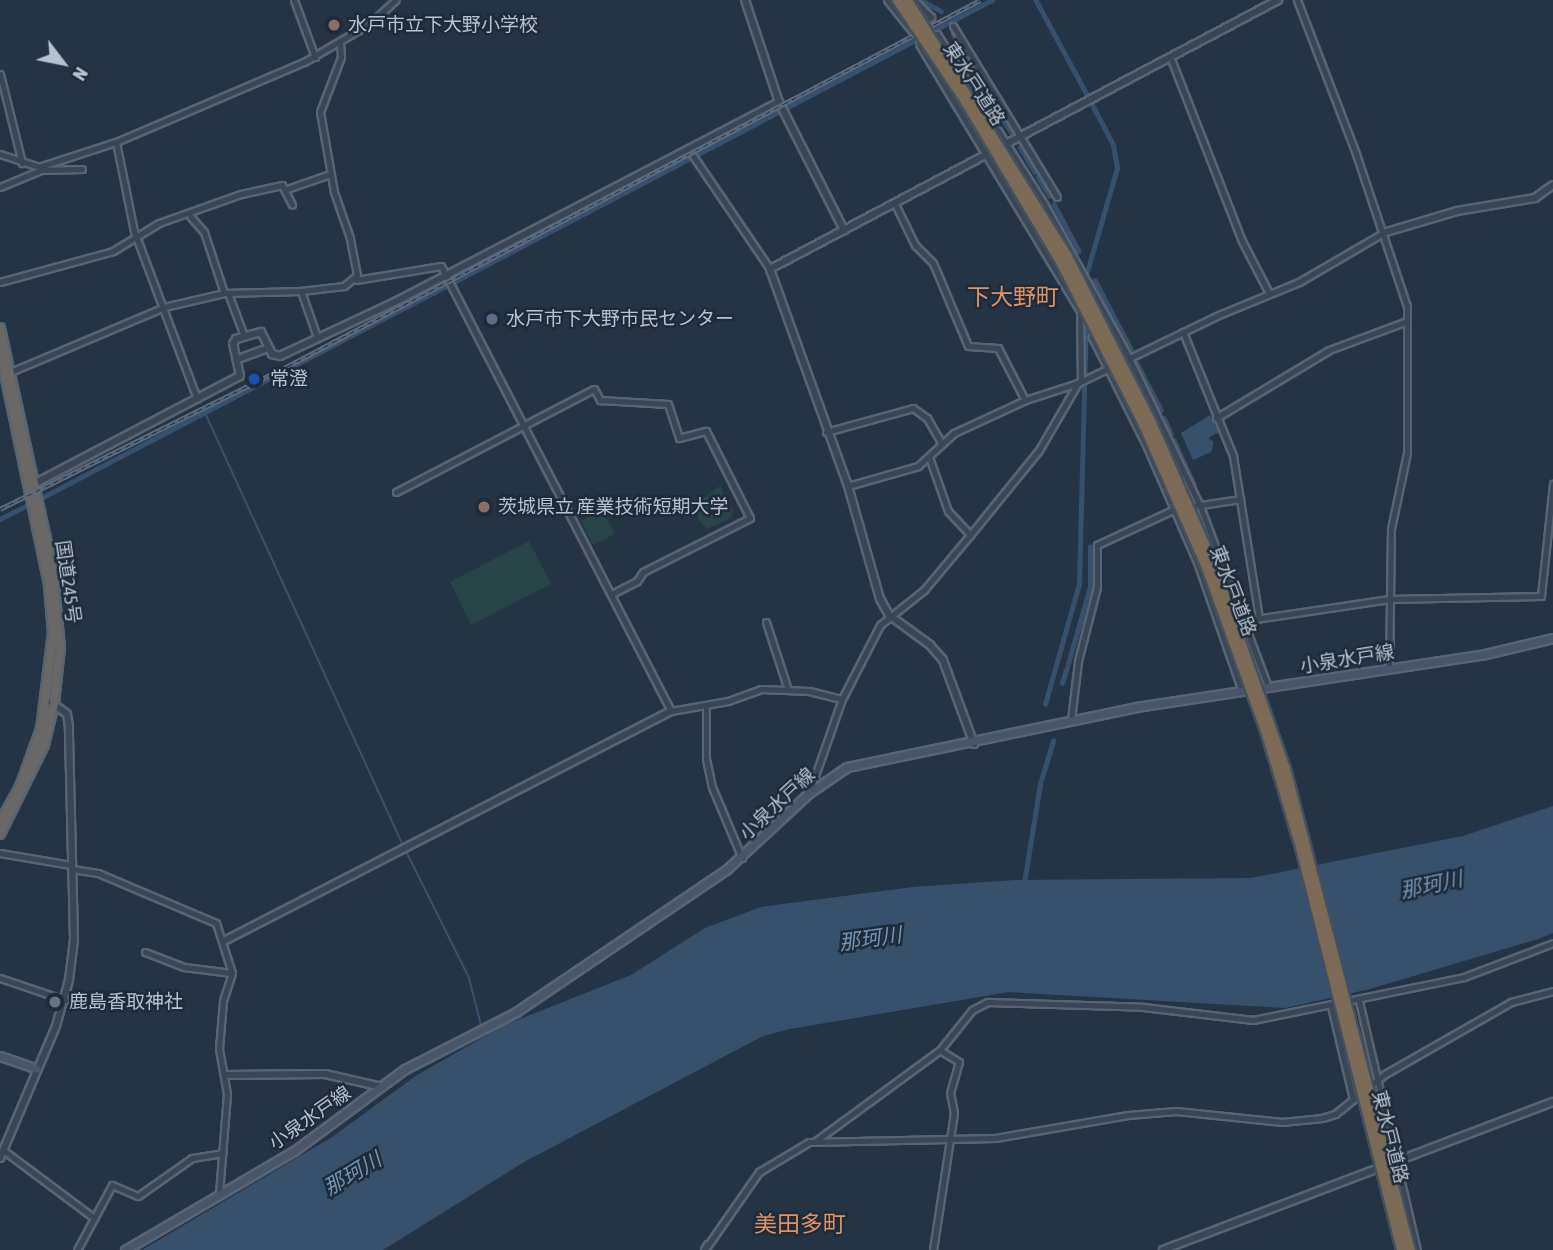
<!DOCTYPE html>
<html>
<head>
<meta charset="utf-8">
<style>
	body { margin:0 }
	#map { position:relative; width:1553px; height:1250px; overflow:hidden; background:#253445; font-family:"Asap Condensed","Noto Sans JP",sans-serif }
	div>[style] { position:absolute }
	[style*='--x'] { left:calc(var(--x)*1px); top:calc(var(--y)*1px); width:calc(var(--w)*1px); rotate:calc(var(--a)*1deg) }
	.green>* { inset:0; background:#274446 }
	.water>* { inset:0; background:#37516d }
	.stream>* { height:2px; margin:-1px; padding:0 1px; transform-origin:1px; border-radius:1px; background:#37516d }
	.canal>* { height:4.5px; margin:-2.25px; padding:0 2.25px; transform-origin:2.25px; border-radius:2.25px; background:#37516d }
	.roads { filter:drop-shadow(2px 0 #586472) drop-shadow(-2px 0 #586472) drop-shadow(0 2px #586472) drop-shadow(0 -2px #586472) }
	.minor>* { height:5px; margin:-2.5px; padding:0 2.5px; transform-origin:2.5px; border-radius:2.5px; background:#3a4655 }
	.tertiary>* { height:6px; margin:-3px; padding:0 3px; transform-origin:3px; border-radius:3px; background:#3a4655 }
	.secondary>* { height:7px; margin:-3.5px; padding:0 3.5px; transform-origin:3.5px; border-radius:3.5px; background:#485568 }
	.trunk>* { height:8px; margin:-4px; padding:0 4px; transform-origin:4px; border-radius:4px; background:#6a6866 }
	.rail>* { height:4.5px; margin-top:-2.25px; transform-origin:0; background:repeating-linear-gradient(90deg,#1e2b3a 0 5px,#5c6a7c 0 10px); box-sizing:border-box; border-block:2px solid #5c6a7c }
	.bridges { filter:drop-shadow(2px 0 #44515f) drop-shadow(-2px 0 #44515f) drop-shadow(0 2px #44515f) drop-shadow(0 -2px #44515f) }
	.motorway-bridge>* { height:9px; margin:-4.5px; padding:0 4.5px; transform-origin:4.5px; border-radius:4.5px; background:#7b6b56 }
	.dots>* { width:19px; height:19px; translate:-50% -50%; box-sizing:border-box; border:4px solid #1e2b3a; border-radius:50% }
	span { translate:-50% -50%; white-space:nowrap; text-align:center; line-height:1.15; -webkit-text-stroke:5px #1e2b3a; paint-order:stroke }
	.poi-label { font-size:19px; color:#b8c1ce }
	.left { translate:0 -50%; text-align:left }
	.street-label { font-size:19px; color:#b8c1ce }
	.water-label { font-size:21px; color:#7593b3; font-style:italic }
	.quarter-label { font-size:23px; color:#df9362 }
	.north { position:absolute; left:28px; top:28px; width:70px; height:70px; -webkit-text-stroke:5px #1e2b3a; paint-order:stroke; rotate:122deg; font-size:19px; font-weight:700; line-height:28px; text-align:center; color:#b8c1ce }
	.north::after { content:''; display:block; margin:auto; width:24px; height:32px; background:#b8c1ce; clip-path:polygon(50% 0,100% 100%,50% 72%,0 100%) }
</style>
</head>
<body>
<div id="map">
	<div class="green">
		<i style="clip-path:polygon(720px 486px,733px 511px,731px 518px,707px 529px,698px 519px,696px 503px)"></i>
		<i style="clip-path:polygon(603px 510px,615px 534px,593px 545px,581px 521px)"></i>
		<i style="clip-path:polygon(529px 541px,551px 584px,471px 625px,450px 582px)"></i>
	</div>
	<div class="water">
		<i style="clip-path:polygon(1210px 415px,1219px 432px,1208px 438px,1214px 442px,1211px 452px,1193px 460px,1181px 433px)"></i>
		<i style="clip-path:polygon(1553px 806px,1553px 933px,1538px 939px,1370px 989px,1285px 1008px,1009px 992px,790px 1029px,763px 1036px,524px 1162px,383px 1250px,142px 1250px,332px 1137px,417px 1075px,505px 1025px,631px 975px,705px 928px,761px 907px,913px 887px,1015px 880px,1251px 878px,1463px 836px)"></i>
	</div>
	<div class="stream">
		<i style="--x:205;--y:413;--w:475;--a:65.4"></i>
		<i style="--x:406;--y:851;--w:142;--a:63.6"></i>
		<i style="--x:469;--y:978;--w:49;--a:75.7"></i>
	</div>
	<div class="canal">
		<i style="--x:921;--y:0;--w:23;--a:29"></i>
		<i style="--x:1036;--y:0;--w:109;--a:61.6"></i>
		<i style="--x:953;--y:33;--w:30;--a:67"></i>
		<i style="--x:965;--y:61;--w:88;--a:57"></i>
		<i style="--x:1020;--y:147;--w:29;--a:59"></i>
		<i style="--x:1038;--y:177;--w:22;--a:58"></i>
		<i style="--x:1054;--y:204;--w:53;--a:62"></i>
		<i style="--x:1087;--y:272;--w:108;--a:-73.9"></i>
		<i style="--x:1117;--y:168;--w:23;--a:-100"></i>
		<i style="--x:1113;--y:145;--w:45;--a:-117.7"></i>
		<i style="--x:1095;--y:280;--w:85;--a:62.5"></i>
		<i style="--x:1137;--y:363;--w:53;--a:62.9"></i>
		<i style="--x:1164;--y:418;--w:17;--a:65"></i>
		<i style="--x:1174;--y:440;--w:48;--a:65.6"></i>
		<i style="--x:1194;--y:484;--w:4;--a:117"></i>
		<i style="--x:43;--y:497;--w:1071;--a:-27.64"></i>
		<i style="--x:0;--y:519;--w:30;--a:-27"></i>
		<i style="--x:1068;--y:664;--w:80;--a:-74.1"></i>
		<i style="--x:1090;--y:587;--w:40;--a:-90"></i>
		<i style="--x:1062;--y:683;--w:16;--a:-72"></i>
		<i style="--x:1045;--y:704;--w:125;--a:-74.2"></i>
		<i style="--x:1079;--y:584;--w:266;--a:-88.5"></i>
		<i style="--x:1024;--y:883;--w:100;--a:-80.8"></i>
		<i style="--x:1040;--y:784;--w:45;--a:-73.2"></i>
	</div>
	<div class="roads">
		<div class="minor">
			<i style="--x:294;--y:0;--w:61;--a:69.8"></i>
			<i style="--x:887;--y:0;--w:40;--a:51"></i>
			<i style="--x:912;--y:31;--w:24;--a:-36"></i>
			<i style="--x:931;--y:17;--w:24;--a:-135"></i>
			<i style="--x:1297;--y:0;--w:165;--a:69"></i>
			<i style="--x:1356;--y:154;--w:160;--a:71.5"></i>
			<i style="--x:1407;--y:306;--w:147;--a:90"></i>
			<i style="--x:1407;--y:453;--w:78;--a:101.9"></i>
			<i style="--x:1391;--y:529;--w:140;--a:90.8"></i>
			<i style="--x:953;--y:26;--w:200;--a:58.7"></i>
			<i style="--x:937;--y:34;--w:201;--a:57.8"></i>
			<i style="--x:1044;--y:204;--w:178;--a:61.1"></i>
			<i style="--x:1130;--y:360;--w:162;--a:64.4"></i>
			<i style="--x:1200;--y:506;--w:193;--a:69.4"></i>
			<i style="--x:919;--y:44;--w:312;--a:58.9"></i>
			<i style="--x:1080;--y:311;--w:70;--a:89.2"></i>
			<i style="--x:1171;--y:59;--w:195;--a:68.7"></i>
			<i style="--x:1242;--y:241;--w:59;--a:62.6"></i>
			<i style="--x:0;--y:74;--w:92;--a:76.1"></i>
			<i style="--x:116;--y:142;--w:91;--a:78.6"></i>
			<i style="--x:134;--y:231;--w:179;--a:69.4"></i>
			<i style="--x:689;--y:150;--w:144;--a:55.8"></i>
			<i style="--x:0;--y:154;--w:41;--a:18.4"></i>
			<i style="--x:39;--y:167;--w:81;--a:-18"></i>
			<i style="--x:116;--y:142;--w:204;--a:-23.1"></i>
			<i style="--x:304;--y:62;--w:75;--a:-30.3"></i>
			<i style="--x:369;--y:24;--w:36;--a:-42"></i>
			<i style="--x:0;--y:187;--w:44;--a:-22.5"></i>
			<i style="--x:41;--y:170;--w:41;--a:-1.4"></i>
			<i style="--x:287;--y:189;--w:46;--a:-19.2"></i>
			<i style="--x:895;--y:204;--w:46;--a:64"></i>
			<i style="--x:915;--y:245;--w:25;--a:45"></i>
			<i style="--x:933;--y:263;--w:90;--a:67.1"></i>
			<i style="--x:968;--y:346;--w:30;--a:4"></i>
			<i style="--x:998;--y:348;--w:59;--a:62.6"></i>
			<i style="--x:190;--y:216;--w:21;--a:49"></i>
			<i style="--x:204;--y:232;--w:64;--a:71.8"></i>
			<i style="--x:356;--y:280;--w:86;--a:-9.4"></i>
			<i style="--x:441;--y:266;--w:501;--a:62.67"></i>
			<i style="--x:671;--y:711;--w:58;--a:-10"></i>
			<i style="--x:728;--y:701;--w:35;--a:-20"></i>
			<i style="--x:761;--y:689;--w:48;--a:2.4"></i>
			<i style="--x:809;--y:691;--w:34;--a:14"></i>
			<i style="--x:0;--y:282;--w:117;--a:-15.3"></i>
			<i style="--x:113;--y:251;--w:54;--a:-31.3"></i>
			<i style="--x:159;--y:223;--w:87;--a:-19.5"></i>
			<i style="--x:241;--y:194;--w:42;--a:-12.4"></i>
			<i style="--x:282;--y:185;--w:22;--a:63"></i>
			<i style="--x:228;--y:293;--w:46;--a:69.6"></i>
			<i style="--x:1183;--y:332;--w:134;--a:68"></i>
			<i style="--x:1233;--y:456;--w:164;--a:80.9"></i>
			<i style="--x:1099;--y:334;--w:8;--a:157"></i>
			<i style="--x:1092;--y:337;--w:123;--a:63.4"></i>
			<i style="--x:1147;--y:447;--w:125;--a:66.5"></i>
			<i style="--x:1197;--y:562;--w:137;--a:70.8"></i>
			<i style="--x:317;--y:337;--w:49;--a:-109.2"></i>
			<i style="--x:301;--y:291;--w:43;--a:-6.6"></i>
			<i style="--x:344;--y:286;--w:17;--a:-40"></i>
			<i style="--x:357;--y:275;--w:38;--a:-101"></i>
			<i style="--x:350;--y:238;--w:49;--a:-109.2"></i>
			<i style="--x:334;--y:192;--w:81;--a:-99.9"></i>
			<i style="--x:320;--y:112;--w:59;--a:-69.1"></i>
			<i style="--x:341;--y:57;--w:15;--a:-94"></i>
			<i style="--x:8;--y:373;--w:169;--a:-22.9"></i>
			<i style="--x:164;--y:307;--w:62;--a:-13.1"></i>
			<i style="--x:224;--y:293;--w:77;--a:-1.5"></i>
			<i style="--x:1216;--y:418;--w:132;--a:-31"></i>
			<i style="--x:1329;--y:350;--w:83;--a:-20.4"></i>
			<i style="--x:826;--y:432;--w:90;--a:-15.4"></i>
			<i style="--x:913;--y:408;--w:17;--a:36"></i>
			<i style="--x:927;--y:418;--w:30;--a:60"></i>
			<i style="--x:929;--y:457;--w:57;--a:70.6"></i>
			<i style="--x:948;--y:511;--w:33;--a:47"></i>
			<i style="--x:848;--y:486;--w:73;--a:-15.9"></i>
			<i style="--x:918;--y:466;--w:49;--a:-42.5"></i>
			<i style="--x:954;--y:433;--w:78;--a:-24.9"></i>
			<i style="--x:1025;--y:400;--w:56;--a:-17.8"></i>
			<i style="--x:396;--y:492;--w:223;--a:-27.5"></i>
			<i style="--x:594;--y:389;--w:13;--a:61"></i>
			<i style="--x:600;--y:400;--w:68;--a:3.4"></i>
			<i style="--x:668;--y:404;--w:36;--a:72"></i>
			<i style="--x:679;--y:438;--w:28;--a:-15"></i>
			<i style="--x:706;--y:431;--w:97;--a:63.2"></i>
			<i style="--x:750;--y:518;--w:120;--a:153.2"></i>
			<i style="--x:643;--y:572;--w:11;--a:124"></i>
			<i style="--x:637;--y:581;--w:29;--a:153"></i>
			<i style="--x:1188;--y:507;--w:53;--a:-8.7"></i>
			<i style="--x:1242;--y:621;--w:149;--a:-8.5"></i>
			<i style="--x:1389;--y:599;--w:152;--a:-1.1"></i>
			<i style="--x:1541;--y:596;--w:113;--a:-83.9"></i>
			<i style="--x:766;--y:622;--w:71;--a:72.1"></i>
			<i style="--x:706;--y:705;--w:54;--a:90"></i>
			<i style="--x:706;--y:759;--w:29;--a:78"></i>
			<i style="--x:712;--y:787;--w:77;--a:67.1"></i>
			<i style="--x:1071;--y:720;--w:59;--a:-83.2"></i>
			<i style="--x:1078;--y:661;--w:76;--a:-75.6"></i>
			<i style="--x:1097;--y:587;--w:42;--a:-90"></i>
			<i style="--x:1097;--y:545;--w:86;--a:-24.8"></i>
			<i style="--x:809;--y:793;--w:100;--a:-70.7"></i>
			<i style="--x:842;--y:699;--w:83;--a:-62.8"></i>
			<i style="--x:880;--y:625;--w:56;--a:-38.5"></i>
			<i style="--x:924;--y:590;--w:72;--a:-50.1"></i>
			<i style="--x:970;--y:535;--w:109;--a:-50.9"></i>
			<i style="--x:1039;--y:450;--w:78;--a:-59.8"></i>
			<i style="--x:1078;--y:383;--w:159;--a:-25.8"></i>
			<i style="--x:1221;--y:314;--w:84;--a:-22.3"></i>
			<i style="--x:1299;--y:282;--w:97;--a:-30.3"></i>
			<i style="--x:0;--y:853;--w:72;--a:9.6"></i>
			<i style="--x:72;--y:869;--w:26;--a:9"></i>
			<i style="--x:98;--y:873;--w:128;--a:23"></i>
			<i style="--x:216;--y:923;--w:52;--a:72.3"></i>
			<i style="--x:232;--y:973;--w:29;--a:108"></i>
			<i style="--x:223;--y:1001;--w:48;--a:94.8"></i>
			<i style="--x:219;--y:1049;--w:46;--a:79.9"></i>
			<i style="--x:227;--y:1094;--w:99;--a:94.6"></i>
			<i style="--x:145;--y:952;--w:42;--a:21"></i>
			<i style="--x:184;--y:967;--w:48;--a:7.1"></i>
			<i style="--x:0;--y:978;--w:69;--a:18.7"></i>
			<i style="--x:1359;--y:1001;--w:256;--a:76.9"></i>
			<i style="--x:1331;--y:1006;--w:96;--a:76.7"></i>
			<i style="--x:817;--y:1140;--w:152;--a:-36.2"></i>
			<i style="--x:940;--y:1050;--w:51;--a:-51.3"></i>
			<i style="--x:972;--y:1010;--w:18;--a:-27"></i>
			<i style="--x:988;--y:1002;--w:155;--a:1.8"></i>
			<i style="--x:1143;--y:1007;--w:111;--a:6.7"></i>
			<i style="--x:1253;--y:1020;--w:215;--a:-11.5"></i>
			<i style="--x:1464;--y:977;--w:95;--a:-20.9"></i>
			<i style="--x:3;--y:1150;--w:114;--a:36.8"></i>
			<i style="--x:708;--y:1245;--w:89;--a:-55.1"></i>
			<i style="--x:759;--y:1172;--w:58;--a:-31"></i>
			<i style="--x:809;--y:1142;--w:186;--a:-1.2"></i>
			<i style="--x:995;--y:1138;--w:135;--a:-9.8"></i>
			<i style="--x:1128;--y:1115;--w:48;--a:-4.8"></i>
			<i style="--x:1176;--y:1111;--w:107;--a:5.9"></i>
			<i style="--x:1282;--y:1122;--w:40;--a:-5.7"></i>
			<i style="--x:1322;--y:1118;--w:14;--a:-17"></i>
			<i style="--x:1335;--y:1114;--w:64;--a:-38.7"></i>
			<i style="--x:1385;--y:1074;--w:145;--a:-29.7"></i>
			<i style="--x:1511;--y:1002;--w:43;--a:-14.7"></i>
			<i style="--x:77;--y:1250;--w:74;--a:-61.7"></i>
			<i style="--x:112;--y:1185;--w:28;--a:23"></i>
			<i style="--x:138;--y:1196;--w:66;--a:-35.1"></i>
			<i style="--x:192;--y:1158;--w:31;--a:-9"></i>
			<i style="--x:933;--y:1250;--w:139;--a:-81.3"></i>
			<i style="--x:954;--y:1113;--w:20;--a:-101"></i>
			<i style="--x:950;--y:1093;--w:32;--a:-74"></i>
			<i style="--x:959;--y:1062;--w:22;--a:-148"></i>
		</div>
		<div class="tertiary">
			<i style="--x:745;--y:0;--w:108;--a:71.6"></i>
			<i style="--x:779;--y:102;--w:144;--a:63.1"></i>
			<i style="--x:1383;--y:233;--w:77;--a:-16.6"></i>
			<i style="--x:1457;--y:211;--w:79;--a:-9.5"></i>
			<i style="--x:1535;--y:198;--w:22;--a:-36"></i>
			<i style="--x:238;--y:359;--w:32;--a:-20"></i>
			<i style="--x:32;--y:485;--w:235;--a:-27.7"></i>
			<i style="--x:240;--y:376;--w:33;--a:-102"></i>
			<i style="--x:233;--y:344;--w:6;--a:-59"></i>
			<i style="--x:236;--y:339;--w:26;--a:-16"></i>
			<i style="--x:261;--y:332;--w:25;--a:63"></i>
			<i style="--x:272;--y:354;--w:8;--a:14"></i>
			<i style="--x:280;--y:356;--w:127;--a:-25.2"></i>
			<i style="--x:395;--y:302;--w:433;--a:-27.5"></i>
			<i style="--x:974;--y:744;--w:90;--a:-110.3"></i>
			<i style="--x:943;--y:660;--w:20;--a:-131"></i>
			<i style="--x:930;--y:645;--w:51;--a:-143.8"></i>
			<i style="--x:889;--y:615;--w:18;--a:-119"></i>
			<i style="--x:880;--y:599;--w:117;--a:-105.8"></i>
			<i style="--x:848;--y:486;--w:231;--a:-109.8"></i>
			<i style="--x:770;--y:269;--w:575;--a:-27.9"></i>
			<i style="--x:224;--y:941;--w:503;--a:-27.23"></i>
			<i style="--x:226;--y:1075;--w:99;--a:-0.6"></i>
			<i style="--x:325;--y:1074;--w:58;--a:12.8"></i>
			<i style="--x:0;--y:1158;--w:143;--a:-67"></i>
			<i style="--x:56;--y:1026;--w:48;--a:-74.2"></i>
			<i style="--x:69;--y:980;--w:41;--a:-83"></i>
			<i style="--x:74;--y:939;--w:212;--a:-91.4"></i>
			<i style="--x:69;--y:727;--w:13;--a:-99"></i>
			<i style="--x:67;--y:714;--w:19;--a:-144"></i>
			<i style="--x:705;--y:1250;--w:6;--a:-59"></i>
			<i style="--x:1163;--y:1250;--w:417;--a:-20.8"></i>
		</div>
		<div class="secondary">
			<i style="--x:0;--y:1056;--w:39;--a:19"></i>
			<i style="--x:125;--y:1250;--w:196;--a:-30.4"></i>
			<i style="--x:294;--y:1151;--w:138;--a:-36.5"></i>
			<i style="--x:405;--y:1069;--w:125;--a:-27.2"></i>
			<i style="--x:516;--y:1012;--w:254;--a:-34.1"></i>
			<i style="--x:726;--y:870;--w:113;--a:-42.9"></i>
			<i style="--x:809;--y:793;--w:46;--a:-34.4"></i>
			<i style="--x:847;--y:767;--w:295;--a:-11.7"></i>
			<i style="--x:1136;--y:707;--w:349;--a:-8.6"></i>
			<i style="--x:1481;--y:655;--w:74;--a:-13.3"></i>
		</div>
		<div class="trunk">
			<i style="--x:0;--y:328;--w:244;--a:77.7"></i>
			<i style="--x:52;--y:566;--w:81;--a:84.4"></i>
			<i style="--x:60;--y:647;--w:57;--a:96"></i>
			<i style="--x:54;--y:704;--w:42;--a:103.7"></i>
			<i style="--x:44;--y:745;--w:99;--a:116.3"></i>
			<i style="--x:0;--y:350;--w:240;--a:78.2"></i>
			<i style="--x:49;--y:585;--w:48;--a:85.2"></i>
			<i style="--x:53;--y:633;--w:97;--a:97.1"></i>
			<i style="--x:41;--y:729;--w:62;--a:109.9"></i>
			<i style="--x:20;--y:787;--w:41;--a:119.1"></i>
		</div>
	</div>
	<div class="rail">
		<i style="--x:0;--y:509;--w:322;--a:-26.4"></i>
		<i style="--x:288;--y:366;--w:783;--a:-27.87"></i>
	</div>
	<div class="bridges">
		<div class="motorway-bridge">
			<i style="--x:897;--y:0;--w:122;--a:56"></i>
			<i style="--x:965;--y:101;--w:184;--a:59.3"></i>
			<i style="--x:1059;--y:259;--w:185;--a:63"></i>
			<i style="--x:1143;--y:424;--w:156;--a:66.2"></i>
			<i style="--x:1206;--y:567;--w:173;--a:70.1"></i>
			<i style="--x:1265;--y:730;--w:122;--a:73.3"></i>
			<i style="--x:1300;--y:847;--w:415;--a:75.9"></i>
			<i style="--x:907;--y:0;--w:300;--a:58"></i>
			<i style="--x:1066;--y:254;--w:186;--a:63.2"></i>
			<i style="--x:1150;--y:420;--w:157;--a:66.4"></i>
			<i style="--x:1213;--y:564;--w:216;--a:70.6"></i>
			<i style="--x:1285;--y:768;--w:498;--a:75.5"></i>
		</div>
	</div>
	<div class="dots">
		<i style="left:334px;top:25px;background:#8d6e63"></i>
		<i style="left:492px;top:319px;background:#5c6f8a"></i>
		<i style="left:254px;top:379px;background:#1a4fb4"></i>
		<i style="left:484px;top:507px;background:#8d6e63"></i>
		<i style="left:55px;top:1002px;background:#6b7280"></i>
	</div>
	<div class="poi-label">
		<span class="left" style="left:348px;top:25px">水戸市立下大野小学校</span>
		<span class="left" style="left:506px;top:319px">水戸市下大野市民センター</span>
		<span class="left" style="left:270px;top:379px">常澄</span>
		<span class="left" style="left:498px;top:507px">茨城県立 産業技術短期大学</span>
		<span class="left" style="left:69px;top:1002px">鹿島香取神社</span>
	</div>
	<div class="street-label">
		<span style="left:974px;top:84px;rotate:57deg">東水戸道路</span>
		<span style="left:68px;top:582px;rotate:82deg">国道245号</span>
		<span style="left:1233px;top:591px;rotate:69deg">東水戸道路</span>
		<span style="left:1347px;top:659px;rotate:-9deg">小泉水戸線</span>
		<span style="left:777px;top:804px;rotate:-43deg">小泉水戸線</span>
		<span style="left:310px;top:1118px;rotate:-35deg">小泉水戸線</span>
		<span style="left:1390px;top:1137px;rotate:76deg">東水戸道路</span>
	</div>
	<div class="water-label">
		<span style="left:1431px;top:884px;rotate:-12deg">那珂川</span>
		<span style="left:870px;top:938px;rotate:-8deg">那珂川</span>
		<span style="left:352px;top:1173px;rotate:-31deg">那珂川</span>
	</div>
	<div class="quarter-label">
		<span style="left:1013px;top:297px">下大野町</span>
		<span style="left:800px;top:1224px">美田多町</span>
	</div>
	<div class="north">N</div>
</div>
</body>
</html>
